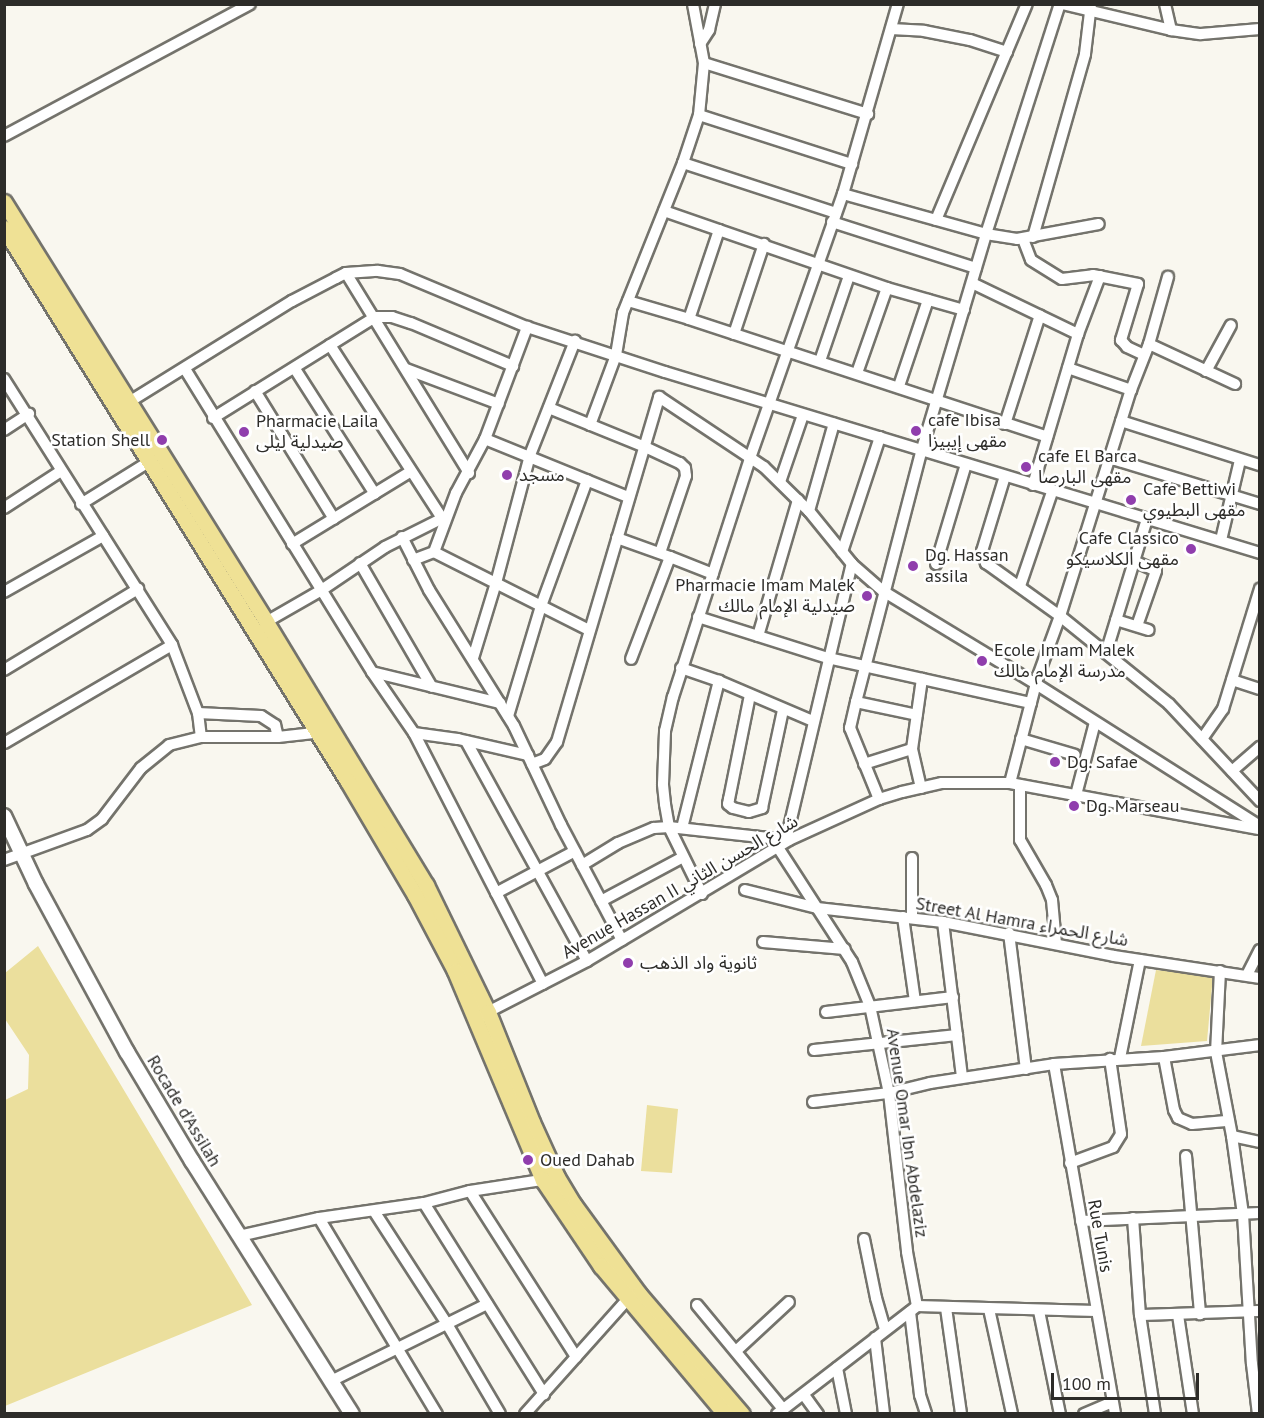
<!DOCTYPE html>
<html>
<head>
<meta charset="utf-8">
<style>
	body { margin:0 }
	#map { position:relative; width:1264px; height:1418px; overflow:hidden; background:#f9f7ef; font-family:"PT Sans","Noto Sans Arabic",sans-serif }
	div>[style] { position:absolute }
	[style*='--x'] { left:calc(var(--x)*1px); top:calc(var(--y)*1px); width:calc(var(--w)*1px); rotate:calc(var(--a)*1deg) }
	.green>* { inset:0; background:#ebdf9d }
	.roads { filter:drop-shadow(2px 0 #74736c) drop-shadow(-2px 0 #74736c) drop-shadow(0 2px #74736c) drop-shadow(0 -2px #74736c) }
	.street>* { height:10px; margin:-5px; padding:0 5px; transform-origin:5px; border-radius:5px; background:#fff }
	.secondary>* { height:14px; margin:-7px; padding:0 7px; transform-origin:7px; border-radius:7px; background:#fff }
	.primary>* { height:15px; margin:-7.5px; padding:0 7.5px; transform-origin:7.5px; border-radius:7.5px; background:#efe195 }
	.dots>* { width:16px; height:16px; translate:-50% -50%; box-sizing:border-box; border:3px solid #fff; border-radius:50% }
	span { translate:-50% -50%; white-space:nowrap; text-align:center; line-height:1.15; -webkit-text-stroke:5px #fff; paint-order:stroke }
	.poi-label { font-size:18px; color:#2d2c29 }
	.left { translate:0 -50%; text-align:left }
	.right { translate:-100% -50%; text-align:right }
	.street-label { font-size:18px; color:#2d2c29 }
	.frame { position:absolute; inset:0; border:6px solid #2d2c29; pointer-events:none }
	.scale { position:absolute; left:1051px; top:1373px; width:148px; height:27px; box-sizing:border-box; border:3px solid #2d2c29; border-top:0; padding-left:8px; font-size:18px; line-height:21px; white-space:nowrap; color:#2d2c29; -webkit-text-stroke:4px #fff; paint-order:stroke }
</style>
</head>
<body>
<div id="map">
	<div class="green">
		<i style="clip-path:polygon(38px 946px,252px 1305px,5px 1406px,5px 1100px,28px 1089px,29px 1055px,5px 1019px,5px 973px)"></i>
		<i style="clip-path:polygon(1156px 970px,1213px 976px,1207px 1041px,1141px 1046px)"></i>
		<i style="clip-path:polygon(647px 1105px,678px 1109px,672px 1173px,641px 1171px)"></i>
	</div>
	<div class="roads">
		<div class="street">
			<i style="--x:1062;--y:4;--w:112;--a:13.4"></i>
			<i style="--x:1171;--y:30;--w:30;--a:8"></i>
			<i style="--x:1201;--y:34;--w:59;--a:-4.8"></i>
			<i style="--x:1165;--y:4;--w:27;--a:77"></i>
			<i style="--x:891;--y:29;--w:33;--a:3"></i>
			<i style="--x:924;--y:31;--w:47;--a:11.1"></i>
			<i style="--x:970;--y:40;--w:39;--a:18"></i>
			<i style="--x:700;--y:44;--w:17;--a:-57"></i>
			<i style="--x:709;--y:30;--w:27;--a:-77"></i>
			<i style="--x:704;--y:63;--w:172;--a:17.3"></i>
			<i style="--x:699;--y:115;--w:161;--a:17.8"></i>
			<i style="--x:4;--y:136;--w:279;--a:-28.2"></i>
			<i style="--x:683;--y:163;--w:161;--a:18.1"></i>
			<i style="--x:843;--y:194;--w:148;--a:15.6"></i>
			<i style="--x:986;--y:234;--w:31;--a:9"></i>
			<i style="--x:1017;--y:239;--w:83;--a:-10.4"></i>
			<i style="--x:664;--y:211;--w:58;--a:19.1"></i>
			<i style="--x:936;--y:220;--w:234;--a:-67.2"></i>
			<i style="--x:832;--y:222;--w:151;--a:17.7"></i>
			<i style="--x:1033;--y:237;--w:190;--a:-74.1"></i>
			<i style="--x:1085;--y:54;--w:50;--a:-83.2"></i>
			<i style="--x:1023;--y:239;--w:22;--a:69"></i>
			<i style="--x:1031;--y:260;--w:36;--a:32"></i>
			<i style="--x:1062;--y:279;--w:31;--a:-7"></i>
			<i style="--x:1093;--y:275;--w:46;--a:11.3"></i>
			<i style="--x:1138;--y:284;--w:59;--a:106.9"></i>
			<i style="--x:1121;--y:340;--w:9;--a:49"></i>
			<i style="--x:1127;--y:347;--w:19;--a:25"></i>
			<i style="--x:346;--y:273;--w:235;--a:58.4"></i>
			<i style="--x:972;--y:283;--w:118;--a:25.7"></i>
			<i style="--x:628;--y:301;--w:64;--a:16.4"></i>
			<i style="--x:964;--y:310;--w:80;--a:-164.1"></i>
			<i style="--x:887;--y:288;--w:178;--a:-161"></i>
			<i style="--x:719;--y:230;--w:94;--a:108.6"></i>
			<i style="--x:689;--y:319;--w:377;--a:18.2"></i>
			<i style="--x:734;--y:334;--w:95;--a:-71.6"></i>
			<i style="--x:1149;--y:344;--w:95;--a:24.9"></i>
			<i style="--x:330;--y:345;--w:206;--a:57.1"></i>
			<i style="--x:820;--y:361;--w:90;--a:-71.2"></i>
			<i style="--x:1068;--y:368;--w:67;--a:19.2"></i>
			<i style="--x:185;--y:369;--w:356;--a:58.3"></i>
			<i style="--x:372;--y:672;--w:74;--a:55.5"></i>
			<i style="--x:414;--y:733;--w:282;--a:62.8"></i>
			<i style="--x:295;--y:369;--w:148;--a:57.4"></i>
			<i style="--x:406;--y:369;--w:99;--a:20.6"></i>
			<i style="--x:1206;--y:371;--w:52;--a:-61.5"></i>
			<i style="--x:857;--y:373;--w:90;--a:-70.6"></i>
			<i style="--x:4;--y:379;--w:315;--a:57.7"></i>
			<i style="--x:172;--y:645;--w:194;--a:149.7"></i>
			<i style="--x:899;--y:386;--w:91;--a:-71.4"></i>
			<i style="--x:255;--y:391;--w:150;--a:58.3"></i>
			<i style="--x:129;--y:402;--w:192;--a:-31.8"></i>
			<i style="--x:292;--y:301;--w:50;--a:-27.6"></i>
			<i style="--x:336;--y:278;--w:11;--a:-27"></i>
			<i style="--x:346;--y:273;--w:32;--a:-4"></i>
			<i style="--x:378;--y:271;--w:22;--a:8"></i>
			<i style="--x:400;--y:274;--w:138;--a:22.7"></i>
			<i style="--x:527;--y:327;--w:145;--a:18.1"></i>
			<i style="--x:665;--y:372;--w:622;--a:16.92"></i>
			<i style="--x:549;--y:408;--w:104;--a:22.1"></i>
			<i style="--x:645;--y:447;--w:38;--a:25"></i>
			<i style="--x:680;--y:463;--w:7;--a:45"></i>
			<i style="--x:685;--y:468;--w:8;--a:83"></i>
			<i style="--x:686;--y:476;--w:81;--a:108.7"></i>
			<i style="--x:213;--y:418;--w:191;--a:-31.9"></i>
			<i style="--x:375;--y:317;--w:17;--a:0"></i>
			<i style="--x:392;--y:317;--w:20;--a:18"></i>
			<i style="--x:411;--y:323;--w:111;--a:22.9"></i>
			<i style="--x:1121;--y:421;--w:146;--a:17.6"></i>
			<i style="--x:1005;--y:424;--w:114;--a:-72.2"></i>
			<i style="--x:590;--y:425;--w:75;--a:-69.6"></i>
			<i style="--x:616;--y:355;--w:43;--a:-80.5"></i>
			<i style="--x:623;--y:313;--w:162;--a:-68.2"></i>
			<i style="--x:683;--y:163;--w:51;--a:-71.6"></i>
			<i style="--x:699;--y:115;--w:52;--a:-84.5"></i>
			<i style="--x:704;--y:63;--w:60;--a:-100.6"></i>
			<i style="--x:4;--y:430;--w:30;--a:-33"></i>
			<i style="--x:485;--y:439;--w:154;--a:22.1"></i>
			<i style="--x:1109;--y:458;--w:158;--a:16.9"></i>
			<i style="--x:1005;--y:476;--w:78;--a:107"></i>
			<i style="--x:982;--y:551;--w:13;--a:72"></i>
			<i style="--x:986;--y:563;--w:91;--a:35.6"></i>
			<i style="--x:1060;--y:616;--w:140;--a:38.9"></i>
			<i style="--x:1169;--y:704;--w:133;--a:46.8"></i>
			<i style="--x:780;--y:482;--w:71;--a:-71.1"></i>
			<i style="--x:1033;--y:485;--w:158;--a:-73.4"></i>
			<i style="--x:1078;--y:334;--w:62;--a:-69.2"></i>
			<i style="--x:81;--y:504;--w:81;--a:-31.9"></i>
			<i style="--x:4;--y:508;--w:68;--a:-33"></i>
			<i style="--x:809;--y:511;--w:91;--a:-74.1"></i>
			<i style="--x:402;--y:537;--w:59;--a:63"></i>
			<i style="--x:429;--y:590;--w:160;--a:58"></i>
			<i style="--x:514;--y:726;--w:110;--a:64.6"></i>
			<i style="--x:561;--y:825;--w:130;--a:62.1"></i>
			<i style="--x:617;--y:538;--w:56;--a:19.7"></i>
			<i style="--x:670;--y:557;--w:109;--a:110.9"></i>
			<i style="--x:1221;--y:540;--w:82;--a:-76.6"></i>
			<i style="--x:292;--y:544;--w:138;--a:-31.4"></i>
			<i style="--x:434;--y:552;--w:63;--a:-69.6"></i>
			<i style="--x:456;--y:493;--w:61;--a:-61.8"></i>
			<i style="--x:485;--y:439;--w:120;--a:-69.4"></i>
			<i style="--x:842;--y:552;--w:121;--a:-71.7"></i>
			<i style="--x:670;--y:557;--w:46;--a:21.6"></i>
			<i style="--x:413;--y:560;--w:22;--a:-21"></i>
			<i style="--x:434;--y:552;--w:174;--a:26.7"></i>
			<i style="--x:1134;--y:561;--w:24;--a:24"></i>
			<i style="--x:1156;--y:571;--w:58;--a:109.1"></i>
			<i style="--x:360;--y:563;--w:143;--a:59.9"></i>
			<i style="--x:936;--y:564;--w:104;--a:-73.3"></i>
			<i style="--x:1020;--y:586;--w:99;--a:-71.2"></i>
			<i style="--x:4;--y:592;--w:114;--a:-29.5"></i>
			<i style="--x:698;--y:617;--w:136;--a:17.5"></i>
			<i style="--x:828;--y:658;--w:208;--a:12.5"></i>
			<i style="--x:1116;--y:620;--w:34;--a:17"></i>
			<i style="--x:266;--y:622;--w:62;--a:-29.9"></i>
			<i style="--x:320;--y:591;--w:78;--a:-34.1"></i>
			<i style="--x:385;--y:547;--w:69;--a:-26.6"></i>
			<i style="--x:758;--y:636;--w:142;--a:-73.6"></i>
			<i style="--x:172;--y:645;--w:73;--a:69.1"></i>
			<i style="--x:198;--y:713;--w:24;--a:83"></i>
			<i style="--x:1106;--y:653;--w:140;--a:-73"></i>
			<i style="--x:473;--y:658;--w:78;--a:-73"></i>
			<i style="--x:496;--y:583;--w:132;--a:-75.1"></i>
			<i style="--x:530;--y:455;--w:123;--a:-68.5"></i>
			<i style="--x:681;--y:668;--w:40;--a:18.9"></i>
			<i style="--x:719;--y:681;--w:102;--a:23.1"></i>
			<i style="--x:4;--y:670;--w:157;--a:-31.2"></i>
			<i style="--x:372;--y:672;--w:132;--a:13.6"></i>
			<i style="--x:1232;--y:680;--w:29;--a:18"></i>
			<i style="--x:750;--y:695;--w:106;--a:101.4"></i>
			<i style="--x:729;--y:799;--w:5;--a:101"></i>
			<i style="--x:728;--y:804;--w:6;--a:39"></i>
			<i style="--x:733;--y:808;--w:16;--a:14"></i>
			<i style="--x:749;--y:812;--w:14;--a:-17"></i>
			<i style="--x:762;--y:808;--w:100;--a:-77.9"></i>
			<i style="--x:856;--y:702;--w:62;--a:12"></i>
			<i style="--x:198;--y:713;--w:63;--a:2.7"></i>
			<i style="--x:261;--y:716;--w:17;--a:33"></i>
			<i style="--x:275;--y:725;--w:12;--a:76"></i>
			<i style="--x:508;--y:716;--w:115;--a:-73.3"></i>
			<i style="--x:541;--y:606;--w:134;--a:-69.9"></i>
			<i style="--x:414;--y:733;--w:44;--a:7.8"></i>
			<i style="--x:458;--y:739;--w:72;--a:12.9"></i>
			<i style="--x:1021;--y:739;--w:56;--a:16.5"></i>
			<i style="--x:1202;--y:739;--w:37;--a:-55"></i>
			<i style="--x:1223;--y:709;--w:126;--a:-72.9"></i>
			<i style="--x:466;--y:741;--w:251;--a:61.2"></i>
			<i style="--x:532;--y:764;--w:14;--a:-21"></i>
			<i style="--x:545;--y:759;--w:21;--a:-55"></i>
			<i style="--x:557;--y:742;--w:360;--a:-73.5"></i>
			<i style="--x:659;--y:397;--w:126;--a:33.7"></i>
			<i style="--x:764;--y:467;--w:63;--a:44.4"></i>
			<i style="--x:809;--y:511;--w:68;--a:50.9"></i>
			<i style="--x:852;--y:564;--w:41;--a:41.1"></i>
			<i style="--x:883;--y:591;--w:179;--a:31.3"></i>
			<i style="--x:1036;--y:684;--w:265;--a:32.4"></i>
			<i style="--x:864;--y:764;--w:50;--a:-17.4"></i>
			<i style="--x:1232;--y:771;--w:37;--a:-41"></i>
			<i style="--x:1010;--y:783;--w:107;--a:-75.4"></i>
			<i style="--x:1037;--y:679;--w:67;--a:-69.9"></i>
			<i style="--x:1060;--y:616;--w:237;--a:-72.6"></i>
			<i style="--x:1131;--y:390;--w:49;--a:-68.6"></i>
			<i style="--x:1149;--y:344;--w:70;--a:-74.2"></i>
			<i style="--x:1020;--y:785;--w:55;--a:90"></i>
			<i style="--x:1020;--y:840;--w:52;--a:60"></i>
			<i style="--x:1046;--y:885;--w:16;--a:68"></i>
			<i style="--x:1052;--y:900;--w:44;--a:84.8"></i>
			<i style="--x:921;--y:788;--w:40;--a:-103"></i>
			<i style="--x:912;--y:749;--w:71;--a:-81.9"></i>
			<i style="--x:1076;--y:795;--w:75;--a:-75.4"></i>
			<i style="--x:879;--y:799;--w:77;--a:-112.2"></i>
			<i style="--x:850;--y:728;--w:27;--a:-77"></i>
			<i style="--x:856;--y:702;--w:261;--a:-75.4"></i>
			<i style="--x:922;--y:449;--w:224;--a:-73.4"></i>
			<i style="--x:986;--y:234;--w:242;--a:-72.2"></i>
			<i style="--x:682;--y:828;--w:152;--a:-75.9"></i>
			<i style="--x:786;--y:840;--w:284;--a:-76.6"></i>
			<i style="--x:777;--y:846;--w:138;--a:57.1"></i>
			<i style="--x:852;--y:962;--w:48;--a:67.8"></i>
			<i style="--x:870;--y:1006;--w:89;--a:77.7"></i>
			<i style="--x:889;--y:1093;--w:160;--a:83.5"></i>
			<i style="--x:907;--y:1252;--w:55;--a:79.5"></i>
			<i style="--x:912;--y:858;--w:60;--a:90"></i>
			<i style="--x:4;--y:860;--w:88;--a:-19.9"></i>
			<i style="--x:87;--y:830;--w:19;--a:-36"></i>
			<i style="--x:102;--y:819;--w:64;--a:-52.6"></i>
			<i style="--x:141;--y:768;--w:36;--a:-39"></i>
			<i style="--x:169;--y:745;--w:33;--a:-14"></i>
			<i style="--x:201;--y:737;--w:77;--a:0"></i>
			<i style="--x:278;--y:737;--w:45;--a:-6.3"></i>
			<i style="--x:582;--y:865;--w:42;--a:-31.4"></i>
			<i style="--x:618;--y:843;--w:39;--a:-23"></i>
			<i style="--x:654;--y:828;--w:15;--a:-4"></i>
			<i style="--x:669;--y:827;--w:119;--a:6.3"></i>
			<i style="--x:745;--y:890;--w:74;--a:14"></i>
			<i style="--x:817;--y:908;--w:127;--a:6.3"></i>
			<i style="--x:943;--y:922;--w:174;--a:11.2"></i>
			<i style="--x:1114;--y:956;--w:148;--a:8.6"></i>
			<i style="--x:496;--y:893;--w:89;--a:-28"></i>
			<i style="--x:702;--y:894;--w:75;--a:-116.2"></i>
			<i style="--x:669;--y:827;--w:23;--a:-100"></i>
			<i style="--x:665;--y:804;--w:20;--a:-96"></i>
			<i style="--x:663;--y:784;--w:53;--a:-87.8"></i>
			<i style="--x:665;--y:731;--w:35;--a:-77"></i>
			<i style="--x:673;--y:697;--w:251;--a:-72.1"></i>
			<i style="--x:750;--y:458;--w:280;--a:-70.6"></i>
			<i style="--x:843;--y:194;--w:198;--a:-73.9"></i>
			<i style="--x:601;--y:901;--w:93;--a:-28.2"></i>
			<i style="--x:903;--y:917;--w:85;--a:81.9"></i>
			<i style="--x:943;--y:922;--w:156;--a:83"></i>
			<i style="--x:1009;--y:933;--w:137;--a:82.9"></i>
			<i style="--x:763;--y:942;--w:82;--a:4.9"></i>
			<i style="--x:1220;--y:971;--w:81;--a:92.8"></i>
			<i style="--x:1216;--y:1052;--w:86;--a:79.2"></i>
			<i style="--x:1232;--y:1136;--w:29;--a:12"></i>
			<i style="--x:1247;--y:975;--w:28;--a:-63"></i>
			<i style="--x:826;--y:1012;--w:128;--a:-6.7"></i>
			<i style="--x:482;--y:1015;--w:118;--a:-27.2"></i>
			<i style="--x:587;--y:961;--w:235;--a:-30.9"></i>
			<i style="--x:789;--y:840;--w:99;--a:-24.5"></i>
			<i style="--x:879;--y:799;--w:24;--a:-17"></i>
			<i style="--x:902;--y:792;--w:41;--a:-12.7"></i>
			<i style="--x:942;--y:783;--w:68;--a:0"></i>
			<i style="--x:1010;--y:783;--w:253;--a:10.5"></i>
			<i style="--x:814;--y:1050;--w:144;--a:-6"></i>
			<i style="--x:1164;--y:1057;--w:54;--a:79.3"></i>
			<i style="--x:1174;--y:1110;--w:9;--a:63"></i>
			<i style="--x:1178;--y:1118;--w:15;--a:23"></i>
			<i style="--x:1192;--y:1124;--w:37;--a:-5"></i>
			<i style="--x:1120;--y:1058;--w:100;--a:-78.5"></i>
			<i style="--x:1054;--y:1064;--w:355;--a:80.1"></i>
			<i style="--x:813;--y:1102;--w:77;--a:-6.8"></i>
			<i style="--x:889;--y:1093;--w:42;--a:-13.7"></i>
			<i style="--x:930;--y:1083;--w:125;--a:-8.7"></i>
			<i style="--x:1054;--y:1064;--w:110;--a:-3.6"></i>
			<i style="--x:1164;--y:1057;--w:97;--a:-7.1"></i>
			<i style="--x:1232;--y:1136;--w:79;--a:82"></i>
			<i style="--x:1243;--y:1214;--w:150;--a:86.6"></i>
			<i style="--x:1252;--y:1364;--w:50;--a:83.2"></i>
			<i style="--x:1186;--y:1156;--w:159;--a:84.9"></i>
			<i style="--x:1070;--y:1163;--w:46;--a:-20.4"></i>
			<i style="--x:1113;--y:1147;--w:15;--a:-58"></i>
			<i style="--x:1121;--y:1134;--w:76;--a:-98.3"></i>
			<i style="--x:470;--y:1191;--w:197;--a:57.4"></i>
			<i style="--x:424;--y:1203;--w:226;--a:57.9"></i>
			<i style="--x:374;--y:1211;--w:135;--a:57.1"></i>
			<i style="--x:447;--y:1324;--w:104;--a:59.5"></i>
			<i style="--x:319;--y:1218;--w:229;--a:59"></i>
			<i style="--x:1133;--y:1218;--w:97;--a:85.9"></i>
			<i style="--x:1081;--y:1221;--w:179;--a:-2.6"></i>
			<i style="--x:239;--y:1236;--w:82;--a:-12.7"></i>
			<i style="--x:319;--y:1218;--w:106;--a:-8.1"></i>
			<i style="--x:424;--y:1203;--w:48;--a:-14.6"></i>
			<i style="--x:470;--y:1191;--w:79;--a:-8.7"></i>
			<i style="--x:864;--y:1239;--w:60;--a:78.5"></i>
			<i style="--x:876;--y:1298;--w:33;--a:74"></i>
			<i style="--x:697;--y:1305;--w:135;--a:50.4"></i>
			<i style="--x:946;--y:1308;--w:107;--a:81.9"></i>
			<i style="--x:989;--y:1309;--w:107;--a:77.6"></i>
			<i style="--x:1039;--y:1311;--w:105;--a:78.5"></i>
			<i style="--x:910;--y:1312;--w:84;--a:83.1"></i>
			<i style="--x:920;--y:1395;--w:20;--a:72"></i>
			<i style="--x:1178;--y:1315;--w:100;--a:81.4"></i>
			<i style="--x:875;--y:1338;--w:77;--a:83.2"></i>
			<i style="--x:736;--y:1351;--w:72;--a:-42.8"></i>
			<i style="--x:837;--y:1368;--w:47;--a:78.9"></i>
			<i style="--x:331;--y:1381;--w:174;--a:-26.3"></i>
			<i style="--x:804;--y:1395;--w:24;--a:54"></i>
			<i style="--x:525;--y:1414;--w:154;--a:-48.2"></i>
			<i style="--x:777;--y:1414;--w:177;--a:-37.6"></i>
			<i style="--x:917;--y:1306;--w:179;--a:1.6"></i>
			<i style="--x:1084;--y:1414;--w:30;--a:-23"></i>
			<i style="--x:1155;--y:1414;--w:100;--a:-98.6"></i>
			<i style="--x:1140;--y:1315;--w:120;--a:-1.9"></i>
		</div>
		<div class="secondary">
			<i style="--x:4;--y:816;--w:75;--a:64.8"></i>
			<i style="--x:36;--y:884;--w:191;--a:61.6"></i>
			<i style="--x:127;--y:1052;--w:127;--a:59.2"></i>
			<i style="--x:192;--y:1161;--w:299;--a:57.7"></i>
		</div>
		<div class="primary">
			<i style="--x:4;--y:202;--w:495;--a:58"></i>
			<i style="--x:266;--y:622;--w:308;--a:58.7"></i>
			<i style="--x:426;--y:885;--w:141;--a:64"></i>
			<i style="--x:488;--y:1012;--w:118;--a:68.2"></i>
			<i style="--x:532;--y:1122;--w:60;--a:65.6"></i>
			<i style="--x:557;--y:1177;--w:33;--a:59"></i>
			<i style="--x:574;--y:1205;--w:110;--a:53.9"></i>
			<i style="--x:639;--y:1294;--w:158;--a:49.4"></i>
			<i style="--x:4;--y:228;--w:650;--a:58.14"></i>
			<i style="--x:347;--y:780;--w:134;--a:59.4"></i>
			<i style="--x:415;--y:895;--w:86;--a:62.2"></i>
			<i style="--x:455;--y:971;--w:227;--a:67.2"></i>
			<i style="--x:543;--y:1180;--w:104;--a:56"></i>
			<i style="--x:601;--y:1266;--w:193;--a:50"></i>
		</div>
	</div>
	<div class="dots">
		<i style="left:916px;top:431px;background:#903ead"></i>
		<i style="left:244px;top:432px;background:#903ead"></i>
		<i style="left:162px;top:440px;background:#903ead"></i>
		<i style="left:1026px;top:467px;background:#903ead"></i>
		<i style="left:507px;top:475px;background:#903ead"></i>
		<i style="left:1131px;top:500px;background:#903ead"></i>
		<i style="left:1191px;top:549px;background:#903ead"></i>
		<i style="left:913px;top:566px;background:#903ead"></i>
		<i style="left:867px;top:596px;background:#903ead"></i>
		<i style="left:982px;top:661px;background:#903ead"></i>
		<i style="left:1055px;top:762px;background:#903ead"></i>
		<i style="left:1074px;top:806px;background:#903ead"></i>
		<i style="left:628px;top:963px;background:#903ead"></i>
		<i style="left:528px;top:1160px;background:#903ead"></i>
	</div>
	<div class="poi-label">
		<span class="left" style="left:928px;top:431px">cafe Ibisa<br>مقهى إيبيزا</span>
		<span class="left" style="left:256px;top:432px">Pharmacie Laila<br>صيدلية ليلى</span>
		<span class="right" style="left:150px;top:440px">Station Shell</span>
		<span class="left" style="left:1038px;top:467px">cafe El Barca<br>مقهى البارصا</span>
		<span class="left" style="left:519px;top:475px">مسجد</span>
		<span class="left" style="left:1143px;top:500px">Cafe Bettiwi<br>مقهى البطيوي</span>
		<span class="right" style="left:1179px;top:549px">Cafe Classico<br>مقهى الكلاسيكو</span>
		<span class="left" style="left:925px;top:566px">Dg. Hassan<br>assila</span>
		<span class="right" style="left:855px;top:596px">Pharmacie Imam Malek<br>صيدلية الإمام مالك</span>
		<span class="left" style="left:994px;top:661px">Ecole Imam Malek<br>مدرسة الإمام مالك</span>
		<span class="left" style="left:1067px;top:762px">Dg. Safae</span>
		<span class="left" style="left:1086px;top:806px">Dg. Marseau</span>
		<span class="left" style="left:640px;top:963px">ثانوية واد الذهب</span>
		<span class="left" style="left:540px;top:1160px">Oued Dahab</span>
	</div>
	<div class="street-label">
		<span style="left:680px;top:887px;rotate:-30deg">Avenue Hassan II شارع الحسن الثاني</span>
		<span style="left:1022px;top:922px;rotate:10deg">Street Al Hamra شارع الحمراء</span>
		<span style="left:184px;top:1111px;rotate:59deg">Rocade d'Assilah</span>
		<span style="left:907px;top:1133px;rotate:82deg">Avenue Omar Ibn Abdelaziz</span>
		<span style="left:1100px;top:1236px;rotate:80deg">Rue Tunis</span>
	</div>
	<div class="frame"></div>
	<div class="scale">100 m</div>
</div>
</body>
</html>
